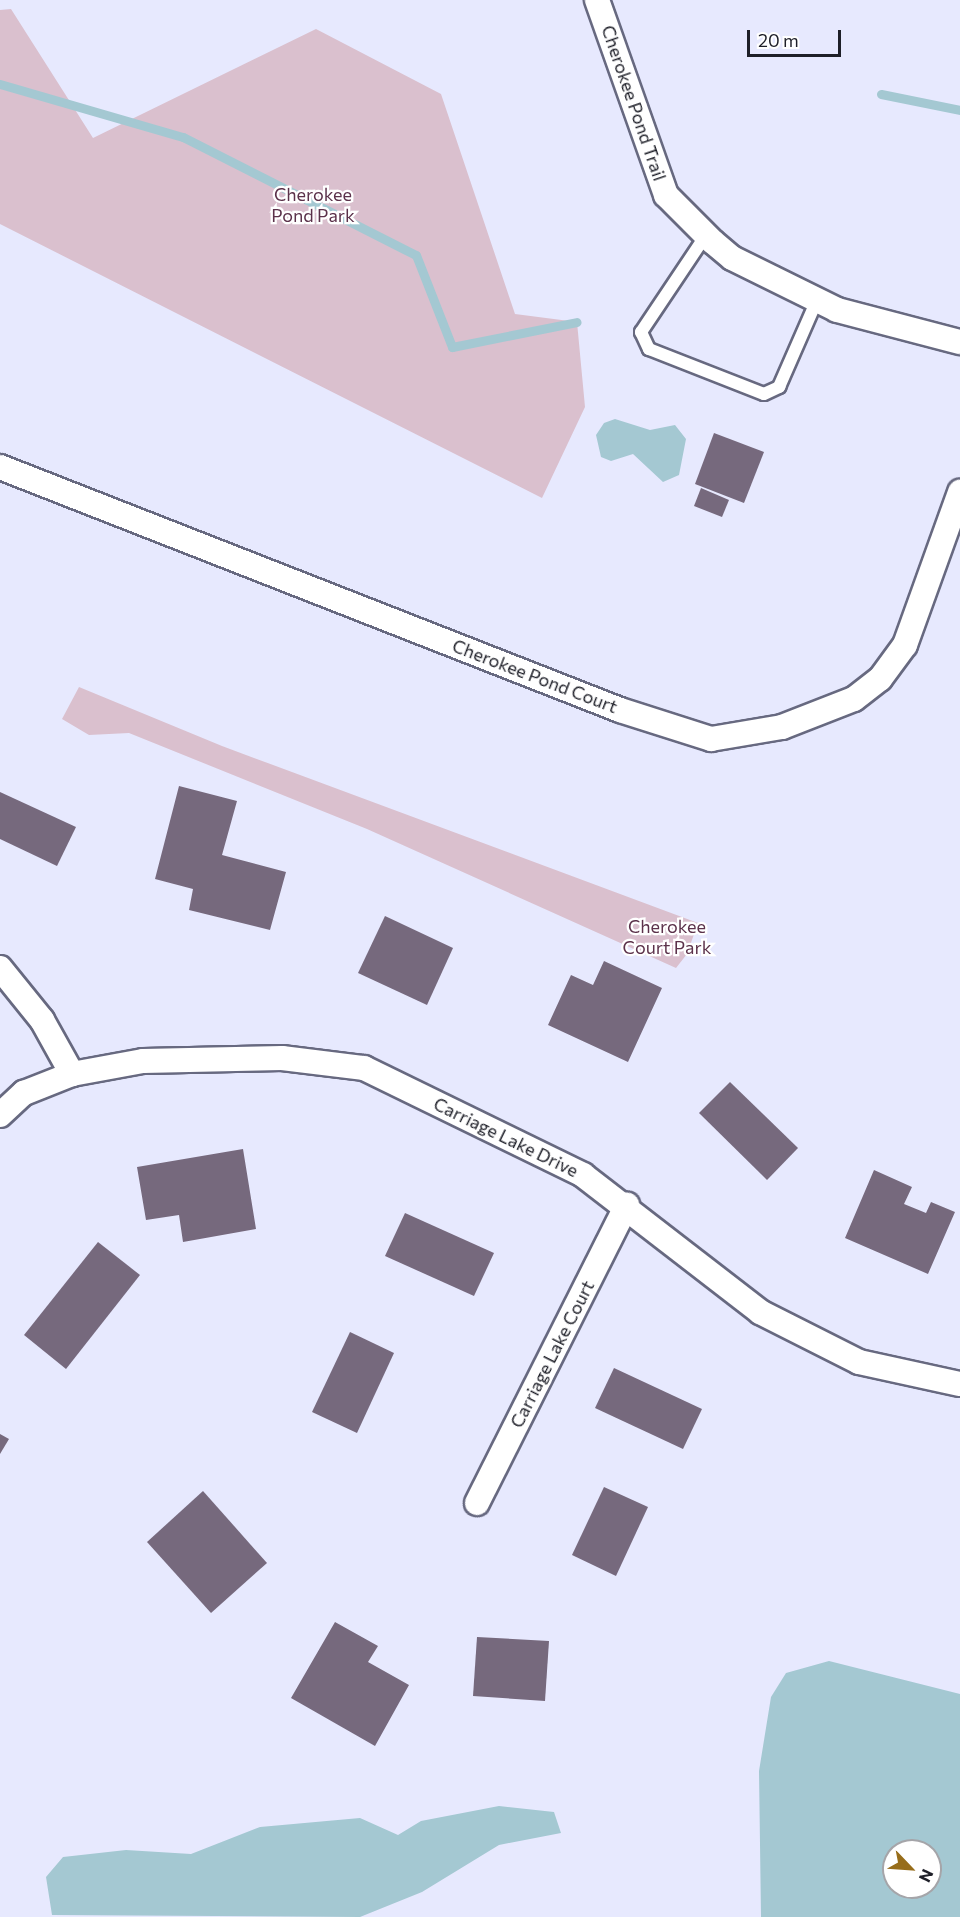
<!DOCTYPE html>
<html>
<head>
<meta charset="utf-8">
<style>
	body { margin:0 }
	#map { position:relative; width:960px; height:1917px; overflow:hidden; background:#e7e9fe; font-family:Commissioner,sans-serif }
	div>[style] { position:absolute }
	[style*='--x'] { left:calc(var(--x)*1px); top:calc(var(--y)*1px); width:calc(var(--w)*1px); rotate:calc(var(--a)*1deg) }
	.green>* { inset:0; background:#dac0ce }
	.water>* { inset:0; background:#a4c8d2 }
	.stream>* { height:9px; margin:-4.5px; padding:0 4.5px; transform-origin:4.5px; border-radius:4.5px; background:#a4c8d2 }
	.building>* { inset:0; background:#76697d }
	.roads { filter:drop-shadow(2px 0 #676980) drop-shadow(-2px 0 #676980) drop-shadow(0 2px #676980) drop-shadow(0 -2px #676980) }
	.lane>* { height:12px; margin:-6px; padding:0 6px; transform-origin:6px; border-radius:6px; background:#fff }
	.street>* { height:24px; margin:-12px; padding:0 12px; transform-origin:12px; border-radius:12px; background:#fff }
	span { translate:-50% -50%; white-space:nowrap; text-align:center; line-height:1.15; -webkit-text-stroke:4.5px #fff; paint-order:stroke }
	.street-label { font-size:18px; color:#1e1f28 }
	.park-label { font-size:18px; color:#5b314a }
	.north { position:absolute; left:882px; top:1839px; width:60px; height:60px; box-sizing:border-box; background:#fff; border:2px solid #a5a5a9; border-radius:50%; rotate:115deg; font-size:16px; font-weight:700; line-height:24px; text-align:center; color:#1e1f28 }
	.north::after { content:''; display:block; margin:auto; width:21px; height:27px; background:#976d1a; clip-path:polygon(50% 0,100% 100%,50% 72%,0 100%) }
	.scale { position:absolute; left:747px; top:30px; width:94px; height:27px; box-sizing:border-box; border:3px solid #1e1f28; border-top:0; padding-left:8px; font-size:18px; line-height:21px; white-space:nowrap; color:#1e1f28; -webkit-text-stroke:4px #fff; paint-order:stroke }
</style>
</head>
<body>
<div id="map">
	<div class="green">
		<i style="clip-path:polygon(11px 9px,93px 138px,316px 29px,441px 94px,515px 314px,577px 322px,585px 407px,542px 498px,0 224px,0 10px)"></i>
		<i style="clip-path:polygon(79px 687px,222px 746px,698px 923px,687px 954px,676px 968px,367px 829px,129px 733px,89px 735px,62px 719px)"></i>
	</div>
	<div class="water">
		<i style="clip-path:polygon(615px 419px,650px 430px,675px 425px,686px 439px,679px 475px,663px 482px,633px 454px,611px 461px,601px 457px,596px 435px,604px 423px)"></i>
		<i style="clip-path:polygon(evenodd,829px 1661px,960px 1694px,960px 1917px,761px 1917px,759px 1771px,771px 1697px,786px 1673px,829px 1661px,894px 1851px,930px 1851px,930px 1887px,894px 1887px,894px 1851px)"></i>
		<i style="clip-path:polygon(499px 1806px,554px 1812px,561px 1833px,499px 1845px,422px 1892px,360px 1917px,52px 1915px,46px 1877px,63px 1857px,126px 1850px,191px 1854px,260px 1827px,360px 1818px,398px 1835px,421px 1821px)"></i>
	</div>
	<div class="stream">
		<i style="--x:0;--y:84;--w:191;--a:16.2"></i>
		<i style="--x:183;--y:137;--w:261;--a:26.9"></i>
		<i style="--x:416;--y:255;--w:99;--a:68.6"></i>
		<i style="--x:452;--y:347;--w:127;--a:-11.3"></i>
		<i style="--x:881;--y:94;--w:81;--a:11.4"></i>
	</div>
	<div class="building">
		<i style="clip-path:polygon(714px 433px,764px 452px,744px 503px,695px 484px)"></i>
		<i style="clip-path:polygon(701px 488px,729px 500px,722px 517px,694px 506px)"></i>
		<i style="clip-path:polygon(179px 786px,237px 801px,222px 855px,286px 872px,270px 930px,189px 910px,193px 889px,155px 879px)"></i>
		<i style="clip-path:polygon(0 792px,76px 827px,57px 866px,0 839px)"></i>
		<i style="clip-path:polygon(385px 916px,453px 948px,427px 1005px,358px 973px)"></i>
		<i style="clip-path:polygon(604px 961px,662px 988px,628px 1062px,548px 1025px,571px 975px,593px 985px)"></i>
		<i style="clip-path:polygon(730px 1082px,798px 1148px,767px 1180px,699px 1113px)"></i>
		<i style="clip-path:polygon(243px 1149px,256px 1229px,183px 1242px,179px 1215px,146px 1220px,137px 1167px)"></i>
		<i style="clip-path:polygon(874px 1170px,912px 1187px,904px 1204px,926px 1213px,931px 1202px,955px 1212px,928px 1274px,845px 1238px)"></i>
		<i style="clip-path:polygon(405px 1213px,494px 1253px,474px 1296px,385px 1256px)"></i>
		<i style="clip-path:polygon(98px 1242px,140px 1275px,66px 1369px,24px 1335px)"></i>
		<i style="clip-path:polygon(350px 1332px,394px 1353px,357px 1433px,312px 1412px)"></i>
		<i style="clip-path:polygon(614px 1368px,702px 1409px,683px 1449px,595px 1408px)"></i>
		<i style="clip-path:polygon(0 1434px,9px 1439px,0 1454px)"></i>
		<i style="clip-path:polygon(604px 1487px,648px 1507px,616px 1576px,572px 1555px)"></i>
		<i style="clip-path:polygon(203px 1491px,267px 1563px,211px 1613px,147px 1542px)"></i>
		<i style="clip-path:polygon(335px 1622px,378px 1646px,368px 1662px,409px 1685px,375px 1746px,291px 1698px)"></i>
		<i style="clip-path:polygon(477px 1637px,549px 1641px,545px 1701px,473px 1696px)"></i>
	</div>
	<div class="roads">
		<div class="lane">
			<i style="--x:706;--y:235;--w:117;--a:123.8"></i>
			<i style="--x:641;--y:332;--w:19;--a:65"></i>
			<i style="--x:649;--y:349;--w:123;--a:21.4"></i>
			<i style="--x:764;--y:394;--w:17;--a:-25"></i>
			<i style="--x:779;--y:387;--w:95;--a:-66.4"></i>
		</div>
		<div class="street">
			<i style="--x:597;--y:0;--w:207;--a:70.5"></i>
			<i style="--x:666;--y:195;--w:66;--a:45"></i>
			<i style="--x:713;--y:242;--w:25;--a:40"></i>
			<i style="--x:732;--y:258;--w:117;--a:26.3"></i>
			<i style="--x:837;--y:310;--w:127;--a:14.6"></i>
			<i style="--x:0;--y:467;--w:666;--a:21.4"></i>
			<i style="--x:620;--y:710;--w:96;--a:17.7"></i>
			<i style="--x:711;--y:739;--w:72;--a:-9.6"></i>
			<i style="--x:782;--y:727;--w:77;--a:-21.3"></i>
			<i style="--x:854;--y:699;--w:33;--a:-38"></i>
			<i style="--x:880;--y:679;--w:42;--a:-53.7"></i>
			<i style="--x:905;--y:645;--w:163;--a:-70.2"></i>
			<i style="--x:0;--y:968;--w:67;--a:51.1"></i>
			<i style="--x:42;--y:1020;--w:62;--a:60.9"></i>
			<i style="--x:0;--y:1115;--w:33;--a:-43"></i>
			<i style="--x:24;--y:1093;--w:52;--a:-21.6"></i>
			<i style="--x:72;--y:1074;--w:72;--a:-10.4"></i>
			<i style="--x:143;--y:1061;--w:139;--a:-1.2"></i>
			<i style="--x:282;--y:1058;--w:83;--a:7"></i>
			<i style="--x:364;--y:1068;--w:244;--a:26"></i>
			<i style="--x:583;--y:1175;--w:224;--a:37.7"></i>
			<i style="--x:760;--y:1312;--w:111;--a:26.8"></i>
			<i style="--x:859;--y:1362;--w:103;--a:12.3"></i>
			<i style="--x:477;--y:1503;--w:334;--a:-63.3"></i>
		</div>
	</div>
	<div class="street-label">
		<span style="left:634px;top:103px;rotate:71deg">Cherokee Pond Trail</span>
		<span style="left:535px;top:676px;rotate:21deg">Cherokee Pond Court</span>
		<span style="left:506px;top:1137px;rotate:26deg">Carriage Lake Drive</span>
		<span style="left:552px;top:1354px;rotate:-63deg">Carriage Lake Court</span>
	</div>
	<div class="park-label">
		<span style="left:313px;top:205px">Cherokee<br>Pond Park</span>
		<span style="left:667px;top:937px">Cherokee<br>Court Park</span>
	</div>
	<div class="north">N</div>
	<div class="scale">20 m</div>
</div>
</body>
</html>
